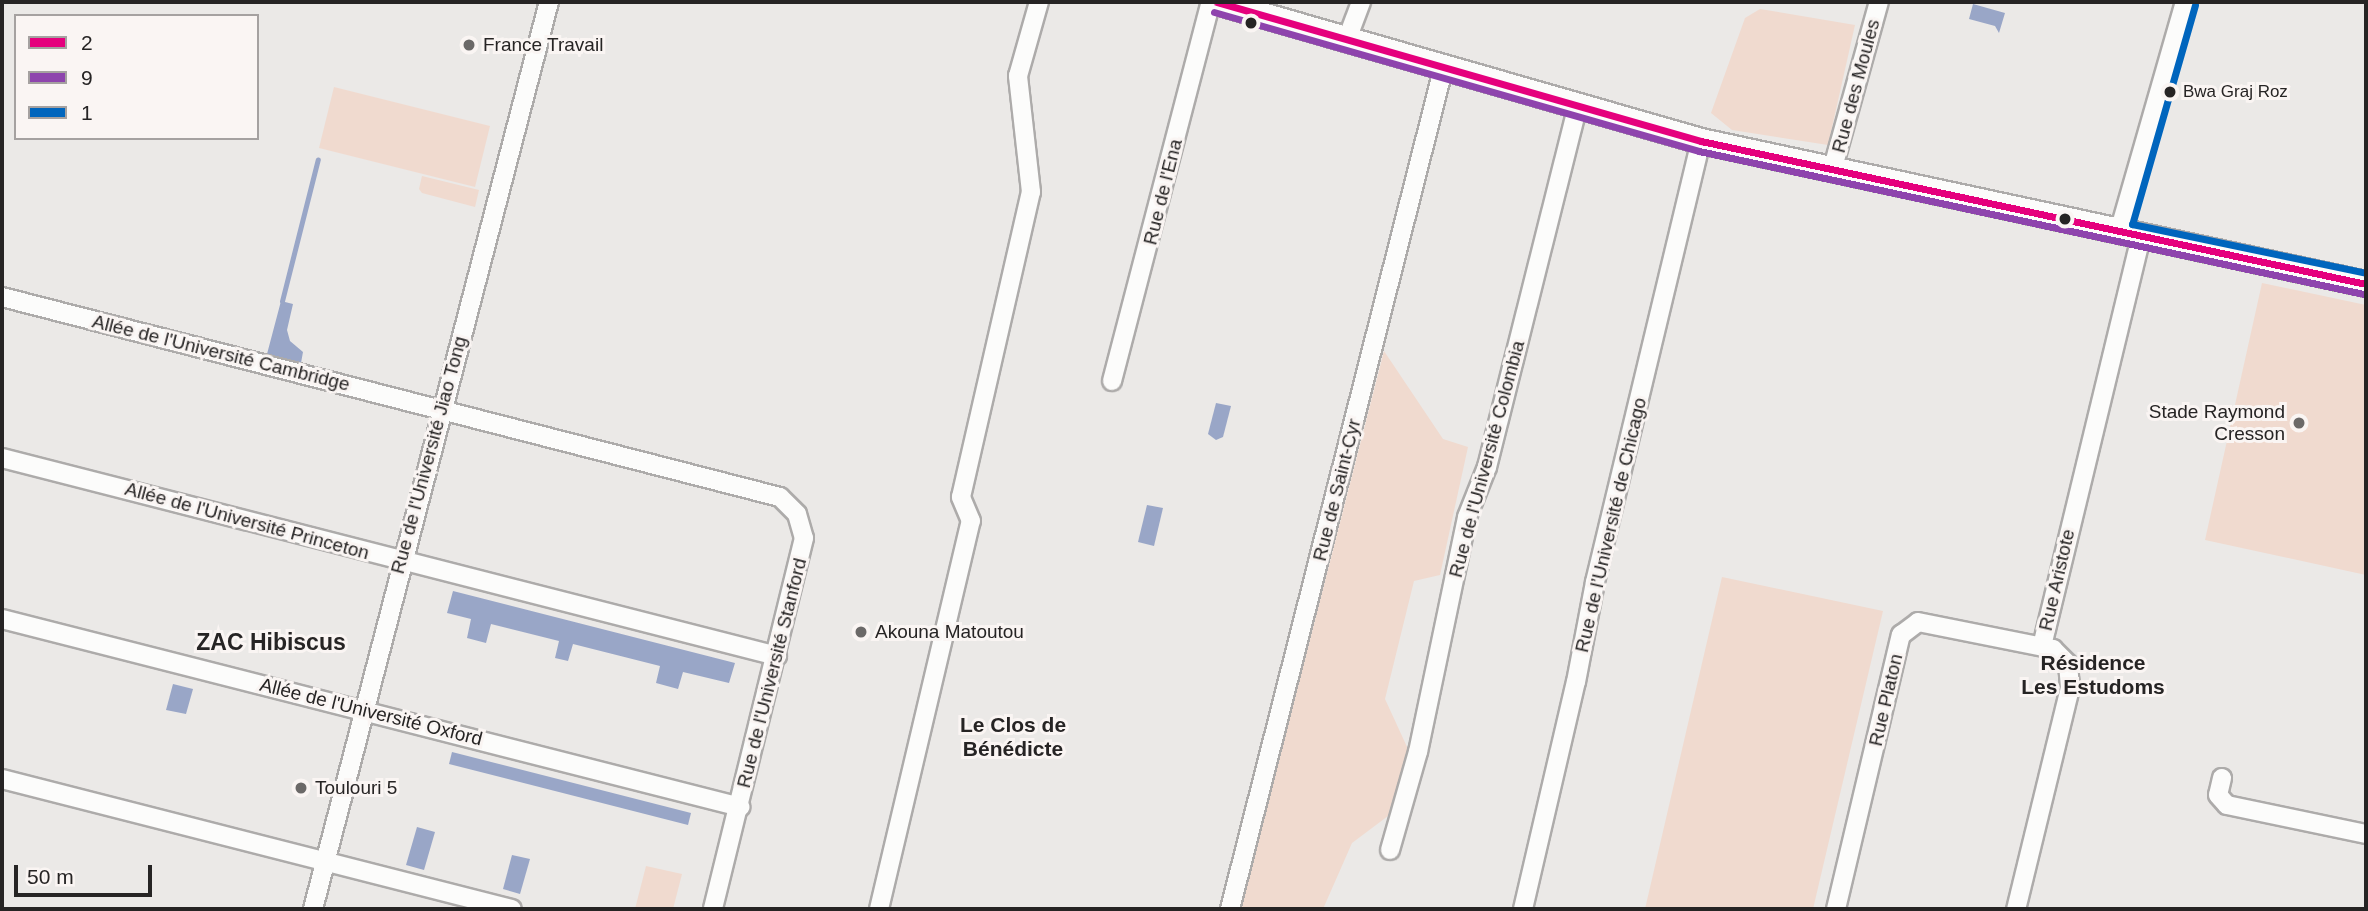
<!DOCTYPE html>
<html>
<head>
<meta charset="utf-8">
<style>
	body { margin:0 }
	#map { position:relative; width:2368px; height:911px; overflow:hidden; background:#ebe9e7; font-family:Helvetica,sans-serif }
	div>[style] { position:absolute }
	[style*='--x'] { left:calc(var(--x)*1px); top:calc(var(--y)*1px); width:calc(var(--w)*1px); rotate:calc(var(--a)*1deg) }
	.green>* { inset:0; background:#f0dacf }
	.water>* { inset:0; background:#99a6c7 }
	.stream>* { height:5px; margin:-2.5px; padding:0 2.5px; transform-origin:2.5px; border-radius:2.5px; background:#99a6c7 }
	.roads { filter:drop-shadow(2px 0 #adabaa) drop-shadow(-2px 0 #adabaa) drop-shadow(0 2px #adabaa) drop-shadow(0 -2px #adabaa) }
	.minor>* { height:18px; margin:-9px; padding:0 9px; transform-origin:9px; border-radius:9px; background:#fcfcfb }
	.secondary>* { height:24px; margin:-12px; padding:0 12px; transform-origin:12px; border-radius:12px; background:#fcfcfb }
	.bus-1>* { height:7px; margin:-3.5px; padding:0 3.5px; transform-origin:3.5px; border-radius:3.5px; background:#e5007d }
	.bus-2>* { height:7px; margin:-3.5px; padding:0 3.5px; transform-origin:3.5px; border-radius:3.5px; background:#8e44ad }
	.bus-3>* { height:7px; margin:-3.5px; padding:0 3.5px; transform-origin:3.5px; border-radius:3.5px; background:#0065bd }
	.dots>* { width:19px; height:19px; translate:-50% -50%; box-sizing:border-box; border:4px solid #faf5f3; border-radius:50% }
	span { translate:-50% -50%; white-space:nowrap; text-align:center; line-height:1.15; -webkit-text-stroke:6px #faf5f3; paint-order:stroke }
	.bus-label { font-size:17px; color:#262424 }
	.left { translate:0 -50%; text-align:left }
	.poi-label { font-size:19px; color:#262424 }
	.right { translate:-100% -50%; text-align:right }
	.street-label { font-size:19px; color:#262424 }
	.neighbourhood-label { font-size:21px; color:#262424; font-weight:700 }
	.quarter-label { font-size:23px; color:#262424; font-weight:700 }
	.frame { position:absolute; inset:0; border:4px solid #262424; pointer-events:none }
	.legend { position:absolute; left:14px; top:14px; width:245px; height:126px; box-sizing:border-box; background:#faf5f3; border:2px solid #a5a1a0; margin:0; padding:9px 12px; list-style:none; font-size:21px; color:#262424 }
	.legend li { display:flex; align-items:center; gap:14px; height:35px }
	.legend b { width:35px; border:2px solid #a5a1a0 }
	.scale { position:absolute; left:14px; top:865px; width:138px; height:32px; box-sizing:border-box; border:4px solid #262424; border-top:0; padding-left:9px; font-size:21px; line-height:24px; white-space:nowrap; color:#262424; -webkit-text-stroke:5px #faf5f3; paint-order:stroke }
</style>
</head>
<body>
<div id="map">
	<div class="green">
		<i style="clip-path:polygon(1760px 9px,1855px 25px,1828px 145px,1732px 130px,1711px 113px,1745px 18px)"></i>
		<i style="clip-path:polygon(334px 87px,490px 126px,475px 187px,319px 148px)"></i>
		<i style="clip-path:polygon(422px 176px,479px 190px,475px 207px,422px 193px,419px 189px)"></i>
		<i style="clip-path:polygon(2262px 283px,2366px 305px,2366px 575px,2205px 540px)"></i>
		<i style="clip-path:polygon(1384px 351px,1443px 439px,1468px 447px,1440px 575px,1414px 581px,1385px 699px,1408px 749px,1388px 816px,1352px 843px,1323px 909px,1241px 909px)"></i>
		<i style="clip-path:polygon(1722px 577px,1883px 611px,1813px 909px,1645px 909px)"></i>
		<i style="clip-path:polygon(646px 866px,682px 874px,673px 909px,635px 909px)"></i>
	</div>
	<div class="water">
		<i style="clip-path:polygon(1973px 4px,2005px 13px,1999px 33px,1995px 26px,1969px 19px)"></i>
		<i style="clip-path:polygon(281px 301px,293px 304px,287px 330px,290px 341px,303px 352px,301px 363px,267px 354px)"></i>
		<i style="clip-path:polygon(1216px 403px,1231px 406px,1223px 437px,1216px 440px,1208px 434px)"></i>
		<i style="clip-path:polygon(1147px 505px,1163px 508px,1154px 546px,1138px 542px)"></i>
		<i style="clip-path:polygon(453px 591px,735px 663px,729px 683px,683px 672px,678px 689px,656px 683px,660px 666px,573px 644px,568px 661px,555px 658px,559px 641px,491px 624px,486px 643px,467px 638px,471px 619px,447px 613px)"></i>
		<i style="clip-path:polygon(173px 684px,193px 689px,186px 714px,166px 710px)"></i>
		<i style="clip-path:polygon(452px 752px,691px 813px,688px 825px,449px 764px)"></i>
		<i style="clip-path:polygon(417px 827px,435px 832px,424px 870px,406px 865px)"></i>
		<i style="clip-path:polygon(512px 855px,530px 859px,520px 894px,503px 889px)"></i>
	</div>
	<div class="stream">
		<i style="--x:282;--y:301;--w:146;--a:-75.8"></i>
	</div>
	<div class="roads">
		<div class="minor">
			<i style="--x:1346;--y:42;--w:43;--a:-69.4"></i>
			<i style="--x:1832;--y:171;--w:175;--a:-74.5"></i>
			<i style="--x:2119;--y:232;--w:239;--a:-74"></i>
			<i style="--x:2;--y:297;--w:803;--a:14.42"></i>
			<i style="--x:780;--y:497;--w:24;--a:45"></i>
			<i style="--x:797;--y:514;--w:25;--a:74"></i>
			<i style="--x:804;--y:538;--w:382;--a:103.8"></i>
			<i style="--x:1112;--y:381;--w:392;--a:-75.4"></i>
			<i style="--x:2;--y:458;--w:800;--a:14.33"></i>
			<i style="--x:2;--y:619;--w:762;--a:14.29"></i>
			<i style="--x:2042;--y:646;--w:422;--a:-76.4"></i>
			<i style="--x:2222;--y:778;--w:17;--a:103"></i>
			<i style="--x:2218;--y:795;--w:13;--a:48"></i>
			<i style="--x:2227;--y:805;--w:142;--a:11.8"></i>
			<i style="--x:2;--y:779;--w:526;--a:14.3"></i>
			<i style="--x:1390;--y:850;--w:102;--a:-74.1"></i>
			<i style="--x:1418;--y:752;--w:240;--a:-78.2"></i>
			<i style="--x:1467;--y:517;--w:54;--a:-68.2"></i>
			<i style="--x:1487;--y:467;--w:369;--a:-75.9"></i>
			<i style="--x:313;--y:909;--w:937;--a:-75.42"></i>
			<i style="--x:879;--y:909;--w:399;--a:-76.7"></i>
			<i style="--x:971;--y:521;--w:26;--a:-113"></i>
			<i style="--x:961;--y:497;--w:313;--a:-77.1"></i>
			<i style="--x:1031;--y:192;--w:117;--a:-96.4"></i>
			<i style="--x:1018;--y:76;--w:77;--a:-74.2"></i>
			<i style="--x:1230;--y:909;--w:866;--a:-75.76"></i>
			<i style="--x:1523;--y:909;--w:233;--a:-76.9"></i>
			<i style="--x:1576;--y:682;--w:102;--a:-79.2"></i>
			<i style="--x:1595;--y:582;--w:454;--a:-76.5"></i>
			<i style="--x:1836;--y:909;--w:282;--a:-76.7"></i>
			<i style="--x:1901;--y:635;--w:21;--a:-37"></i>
			<i style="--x:1918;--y:622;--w:138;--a:11.3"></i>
			<i style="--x:2053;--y:649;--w:21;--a:45"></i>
			<i style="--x:2068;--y:664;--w:24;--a:85"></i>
			<i style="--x:2070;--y:688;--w:228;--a:103.7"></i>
		</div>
		<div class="secondary">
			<i style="--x:1217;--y:2;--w:504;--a:16.02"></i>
			<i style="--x:1701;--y:141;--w:680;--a:12.14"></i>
		</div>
	</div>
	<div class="bus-1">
		<i style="--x:1217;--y:2;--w:504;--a:16.02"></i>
		<i style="--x:1701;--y:141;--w:680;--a:12.14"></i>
	</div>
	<div class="bus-2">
		<i style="--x:1214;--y:12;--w:505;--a:15.99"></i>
		<i style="--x:1699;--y:151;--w:680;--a:12.14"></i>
	</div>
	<div class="bus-3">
		<i style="--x:2195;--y:5;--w:228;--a:106"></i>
		<i style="--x:2132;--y:224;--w:239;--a:11.8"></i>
	</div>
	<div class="dots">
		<i style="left:1251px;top:23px;background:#262424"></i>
		<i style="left:469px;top:45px;background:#6b6968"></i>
		<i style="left:2170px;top:92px;background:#262424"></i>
		<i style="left:2065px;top:219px;background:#262424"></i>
		<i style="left:2299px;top:423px;background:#6b6968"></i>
		<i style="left:861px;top:632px;background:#6b6968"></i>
		<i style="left:301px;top:788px;background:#6b6968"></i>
	</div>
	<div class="bus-label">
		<span class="left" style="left:2183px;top:92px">Bwa Graj Roz</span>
	</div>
	<div class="poi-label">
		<span class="left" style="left:483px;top:45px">France Travail</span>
		<span class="right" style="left:2285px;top:423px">Stade Raymond<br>Cresson</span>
		<span class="left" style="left:875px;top:632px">Akouna Matoutou</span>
		<span class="left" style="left:315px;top:788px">Toulouri 5</span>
	</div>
	<div class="street-label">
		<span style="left:1856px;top:86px;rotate:-75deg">Rue des Moules</span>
		<span style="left:1163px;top:192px;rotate:-76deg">Rue de l'Ena</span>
		<span style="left:221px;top:353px;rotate:14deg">Allée de l'Université Cambridge</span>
		<span style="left:429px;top:455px;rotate:-75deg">Rue de l'Université Jiao Tong</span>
		<span style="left:1487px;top:459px;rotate:-75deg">Rue de l'Université Colombia</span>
		<span style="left:1337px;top:490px;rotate:-76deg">Rue de Saint-Cyr</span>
		<span style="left:247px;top:521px;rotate:15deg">Allée de l'Université Princeton</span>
		<span style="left:1611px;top:525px;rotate:-77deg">Rue de l’Université de Chicago</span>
		<span style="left:2057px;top:580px;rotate:-77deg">Rue Aristote</span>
		<span style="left:772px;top:673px;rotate:-76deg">Rue de l'Université Stanford</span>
		<span style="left:1886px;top:700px;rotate:-77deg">Rue Platon</span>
		<span style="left:371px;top:712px;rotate:14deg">Allée de l'Université Oxford</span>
	</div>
	<div class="neighbourhood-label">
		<span style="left:2093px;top:675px">Résidence<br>Les Estudoms</span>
		<span style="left:1013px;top:737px">Le Clos de<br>Bénédicte</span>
	</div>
	<div class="quarter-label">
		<span style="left:271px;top:642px">ZAC Hibiscus</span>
	</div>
	<div class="frame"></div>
	<ul class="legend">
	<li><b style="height:9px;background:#e5007d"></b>2</li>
	<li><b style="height:9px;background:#8e44ad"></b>9</li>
	<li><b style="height:9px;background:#0065bd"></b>1</li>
	</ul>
	<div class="scale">50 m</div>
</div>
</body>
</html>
